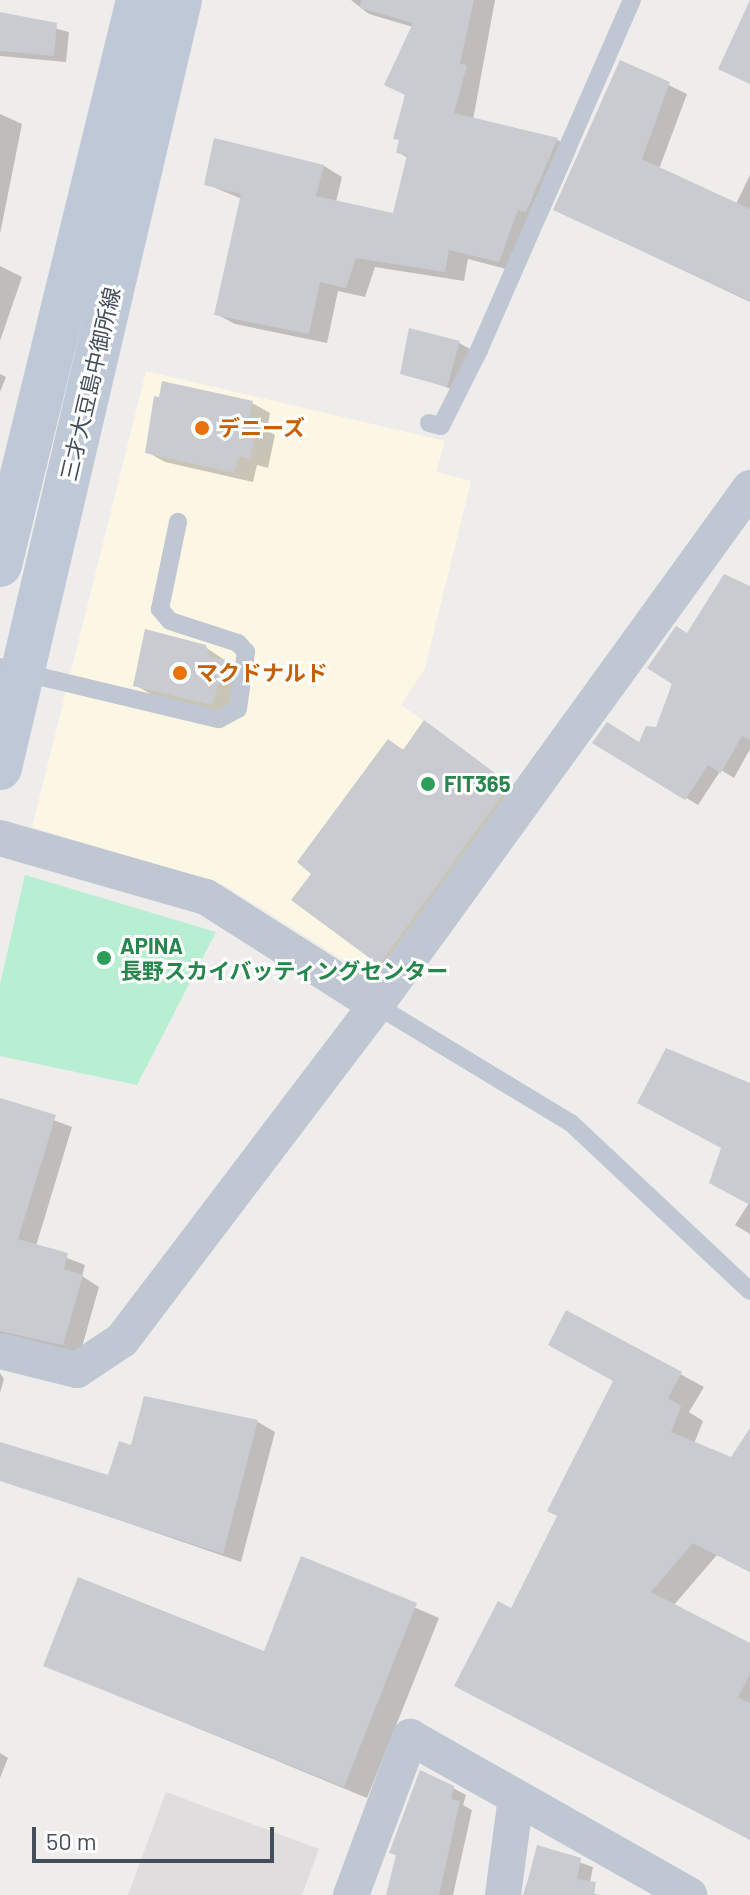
<!DOCTYPE html>
<html>
<head>
<meta charset="utf-8">
<style>
	body { margin:0 }
	#map { position:relative; width:750px; height:1895px; overflow:hidden; background:#efecec; font-family:Barlow,"Noto Sans JP",sans-serif }
	div>[style] { position:absolute }
	[style*='--x'] { left:calc(var(--x)*1px); top:calc(var(--y)*1px); width:calc(var(--w)*1px); rotate:calc(var(--a)*1deg) }
	.commercial>* { inset:0; background:#fcf7e4 }
	.education>* { inset:0; background:#e0ddde }
	.green>* { inset:0; background:#b8efd2 }
	.shadow>* { inset:0; background:#0003 }
	.building>* { inset:0; background:#c9cbd1 }
	.lane>* { height:18px; margin:-9px; padding:0 9px; transform-origin:9px; border-radius:9px; background:#bfc7d2 }
	.street>* { height:36px; margin:-18px; padding:0 18px; transform-origin:18px; border-radius:18px; background:#bfc7d2 }
	.secondary>* { height:44px; margin:-22px; padding:0 22px; transform-origin:22px; border-radius:22px; background:#bec8d6 }
	.dots>* { width:22px; height:22px; translate:-50% -50%; box-sizing:border-box; border:4px solid #fff; border-radius:50% }
	span { translate:-50% -50%; white-space:nowrap; text-align:center; line-height:1.15; -webkit-text-stroke:6px #fff; paint-order:stroke }
	.street-label { font-size:22px; color:#444e5a }
	.food-label { font-size:22px; color:#c56008; font-weight:700 }
	.left { translate:0 -50%; text-align:left }
	.leisure-label { font-size:22px; color:#27864d; font-weight:700 }
	.scale { position:absolute; left:32px; top:1827px; width:242px; height:36px; box-sizing:border-box; border:4px solid #444e5a; border-top:0; padding-left:10px; font-size:24px; line-height:28px; white-space:nowrap; color:#444e5a; -webkit-text-stroke:6px #fff; paint-order:stroke }
</style>
</head>
<body>
<div id="map">
	<div class="commercial">
		<i style="clip-path:polygon(146px 371px,445px 441px,436px 472px,471px 481px,425px 668px,401px 705px,514px 785px,375px 980px,224px 885px,32px 827px)"></i>
	</div>
	<div class="education">
		<i style="clip-path:polygon(166px 1792px,319px 1849px,302px 1895px,128px 1895px)"></i>
	</div>
	<div class="green">
		<i style="clip-path:polygon(25px 875px,216px 932px,137px 1085px,0 1056px,0 984px)"></i>
	</div>
	<div class="shadow">
		<i style="clip-path:polygon(351px 0,495px 0,473px 120px,558px 140px,576px 151px,545px 221px,537px 219px,518px 272px,468px 259px,464px 281px,375px 267px,365px 297px,338px 291px,327px 343px,235px 324px,216px 314px,242px 199px,206px 184px,216px 141px,324px 166px,342px 177px,336px 202px,395px 216px,408px 158px,398px 152px,413px 27px,369px 14px)"></i>
		<i style="clip-path:polygon(0 14px,69px 32px,66px 62px,0 56px)"></i>
		<i style="clip-path:polygon(621px 62px,687px 94px,659px 169px,736px 204px,750px 175px,750px 302px,556px 210px)"></i>
		<i style="clip-path:polygon(0 114px,22px 124px,0 234px)"></i>
		<i style="clip-path:polygon(0 266px,22px 277px,0 341px)"></i>
		<i style="clip-path:polygon(459px 343px,472px 350px,460px 392px,402px 372px)"></i>
		<i style="clip-path:polygon(0 374px,6px 377px,0 392px)"></i>
		<i style="clip-path:polygon(252px 403px,270px 413px,267px 430px,275px 435px,268px 468px,257px 465px,253px 482px,165px 462px,147px 452px)"></i>
		<i style="clip-path:polygon(750px 588px,750px 749px,734px 778px,721px 770px,698px 805px,594px 742px,641px 745px,657px 729px,688px 635px)"></i>
		<i style="clip-path:polygon(205px 647px,244px 673px,230px 714px,154px 696px,135px 685px)"></i>
		<i style="clip-path:polygon(424px 723px,527px 796px,398px 974px,380px 963px,313px 874px,388px 741px,404px 750px)"></i>
		<i style="clip-path:polygon(750px 1088px,750px 1234px,735px 1225px,749px 1203px)"></i>
		<i style="clip-path:polygon(0 1100px,72px 1127px,36px 1246px,85px 1265px,82px 1276px,99px 1287px,80px 1354px,0 1354px)"></i>
		<i style="clip-path:polygon(567px 1313px,704px 1387px,689px 1412px,703px 1421px,694px 1444px,732px 1459px,750px 1431px,750px 1572px,717px 1555px,673px 1606px,750px 1646px,750px 1839px,512px 1611px,560px 1516px,616px 1381px)"></i>
		<i style="clip-path:polygon(0 1373px,4px 1379px,0 1393px)"></i>
		<i style="clip-path:polygon(145px 1398px,258px 1422px,275px 1432px,241px 1562px,0 1479px,109px 1478px,133px 1448px)"></i>
		<i style="clip-path:polygon(303px 1559px,439px 1618px,367px 1798px,45px 1665px,265px 1654px)"></i>
		<i style="clip-path:polygon(0 1753px,8px 1758px,0 1778px)"></i>
		<i style="clip-path:polygon(453px 1788px,466px 1795px,463px 1805px,472px 1810px,453px 1895px,388px 1895px)"></i>
		<i style="clip-path:polygon(539px 1848px,593px 1867px,588px 1893px,600px 1895px,523px 1895px)"></i>
	</div>
	<div class="building">
		<i style="clip-path:polygon(361px 0,474px 0,460px 64px,467px 65px,454px 113px,558px 138px,526px 212px,518px 210px,499px 262px,449px 250px,445px 272px,356px 258px,346px 288px,320px 282px,309px 334px,214px 315px,241px 194px,204px 185px,214px 138px,324px 165px,316px 196px,393px 213px,407px 155px,396px 153px,399px 140px,393px 139px,405px 95px,384px 85px,413px 23px,360px 8px)"></i>
		<i style="clip-path:polygon(750px 0,750px 84px,718px 69px)"></i>
		<i style="clip-path:polygon(0 12px,57px 23px,54px 56px,0 51px)"></i>
		<i style="clip-path:polygon(620px 60px,670px 82px,642px 159px,750px 209px,750px 301px,553px 210px)"></i>
		<i style="clip-path:polygon(409px 328px,460px 341px,447px 387px,400px 374px)"></i>
		<i style="clip-path:polygon(162px 381px,253px 401px,248px 421px,258px 423px,250px 459px,239px 456px,234px 473px,145px 453px,154px 396px,159px 397px)"></i>
		<i style="clip-path:polygon(724px 574px,750px 586px,750px 740px,742px 736px,721px 773px,708px 765px,685px 800px,592px 743px,607px 722px,639px 742px,646px 726px,656px 727px,672px 684px,647px 668px,676px 626px,687px 633px)"></i>
		<i style="clip-path:polygon(145px 629px,206px 645px,210px 657px,226px 660px,212px 705px,133px 686px)"></i>
		<i style="clip-path:polygon(424px 720px,510px 784px,379px 965px,291px 900px,311px 874px,297px 862px,388px 739px,403px 750px)"></i>
		<i style="clip-path:polygon(666px 1048px,750px 1083px,750px 1205px,709px 1183px,721px 1148px,637px 1103px)"></i>
		<i style="clip-path:polygon(0 1098px,56px 1115px,18px 1239px,68px 1253px,64px 1269px,83px 1275px,63px 1345px,0 1331px)"></i>
		<i style="clip-path:polygon(566px 1310px,682px 1372px,668px 1398px,681px 1406px,671px 1432px,731px 1457px,750px 1428px,750px 1572px,693px 1543px,651px 1592px,750px 1643px,750px 1674px,738px 1697px,750px 1703px,750px 1840px,454px 1686px,498px 1601px,511px 1608px,557px 1516px,547px 1511px,613px 1381px,548px 1345px)"></i>
		<i style="clip-path:polygon(144px 1396px,258px 1420px,223px 1554px,0 1481px,0 1442px,108px 1475px,119px 1441px,131px 1445px)"></i>
		<i style="clip-path:polygon(301px 1556px,417px 1603px,344px 1787px,43px 1666px,78px 1577px,264px 1651px)"></i>
		<i style="clip-path:polygon(420px 1770px,454px 1786px,451px 1799px,460px 1801px,439px 1895px,386px 1895px,396px 1855px,389px 1853px)"></i>
		<i style="clip-path:polygon(537px 1845px,581px 1858px,577px 1879px,596px 1882px,594px 1895px,524px 1895px)"></i>
	</div>
	<div class="lane">
		<i style="--x:429;--y:423;--w:12;--a:14"></i>
		<i style="--x:441;--y:426;--w:85;--a:-63.4"></i>
		<i style="--x:479;--y:350;--w:382;--a:-66.4"></i>
		<i style="--x:0;--y:667;--w:225;--a:13.4"></i>
		<i style="--x:219;--y:719;--w:21;--a:-28"></i>
		<i style="--x:238;--y:709;--w:58;--a:-82"></i>
		<i style="--x:246;--y:652;--w:12;--a:-132"></i>
		<i style="--x:238;--y:643;--w:71;--a:-162.1"></i>
		<i style="--x:170;--y:621;--w:16;--a:-130"></i>
		<i style="--x:160;--y:609;--w:89;--a:-78.3"></i>
		<i style="--x:376;--y:1005;--w:228;--a:31.2"></i>
		<i style="--x:571;--y:1123;--w:245;--a:43.2"></i>
	</div>
	<div class="street">
		<i style="--x:0;--y:838;--w:214;--a:16"></i>
		<i style="--x:206;--y:897;--w:201;--a:32.4"></i>
		<i style="--x:0;--y:1351;--w:79;--a:13.9"></i>
		<i style="--x:77;--y:1370;--w:54;--a:-33.7"></i>
		<i style="--x:122;--y:1340;--w:420;--a:-52.8"></i>
		<i style="--x:376;--y:1005;--w:638;--a:-54.12"></i>
		<i style="--x:351;--y:1895;--w:169;--a:-69.5"></i>
		<i style="--x:410;--y:1737;--w:321;--a:29.5"></i>
		<i style="--x:503;--y:1895;--w:98;--a:-82.4"></i>
	</div>
	<div class="secondary">
		<i style="--x:0;--y:565;--w:582;--a:-76.27"></i>
		<i style="--x:0;--y:768;--w:789;--a:-76.81"></i>
	</div>
	<div class="dots">
		<i style="left:202px;top:428px;background:#e8710a"></i>
		<i style="left:180px;top:673px;background:#e8710a"></i>
		<i style="left:428px;top:784px;background:#2e9e5b"></i>
		<i style="left:104px;top:958px;background:#2e9e5b"></i>
	</div>
	<div class="street-label">
		<span style="left:90px;top:384px;rotate:-77deg">三才大豆島中御所線</span>
	</div>
	<div class="food-label">
		<span class="left" style="left:218px;top:428px">デニーズ</span>
		<span class="left" style="left:196px;top:673px">マクドナルド</span>
	</div>
	<div class="leisure-label">
		<span class="left" style="left:444px;top:784px">FIT365</span>
		<span class="left" style="left:120px;top:958px">APINA<br>長野スカイバッティングセンター</span>
	</div>
	<div class="scale">50 m</div>
</div>
</body>
</html>
